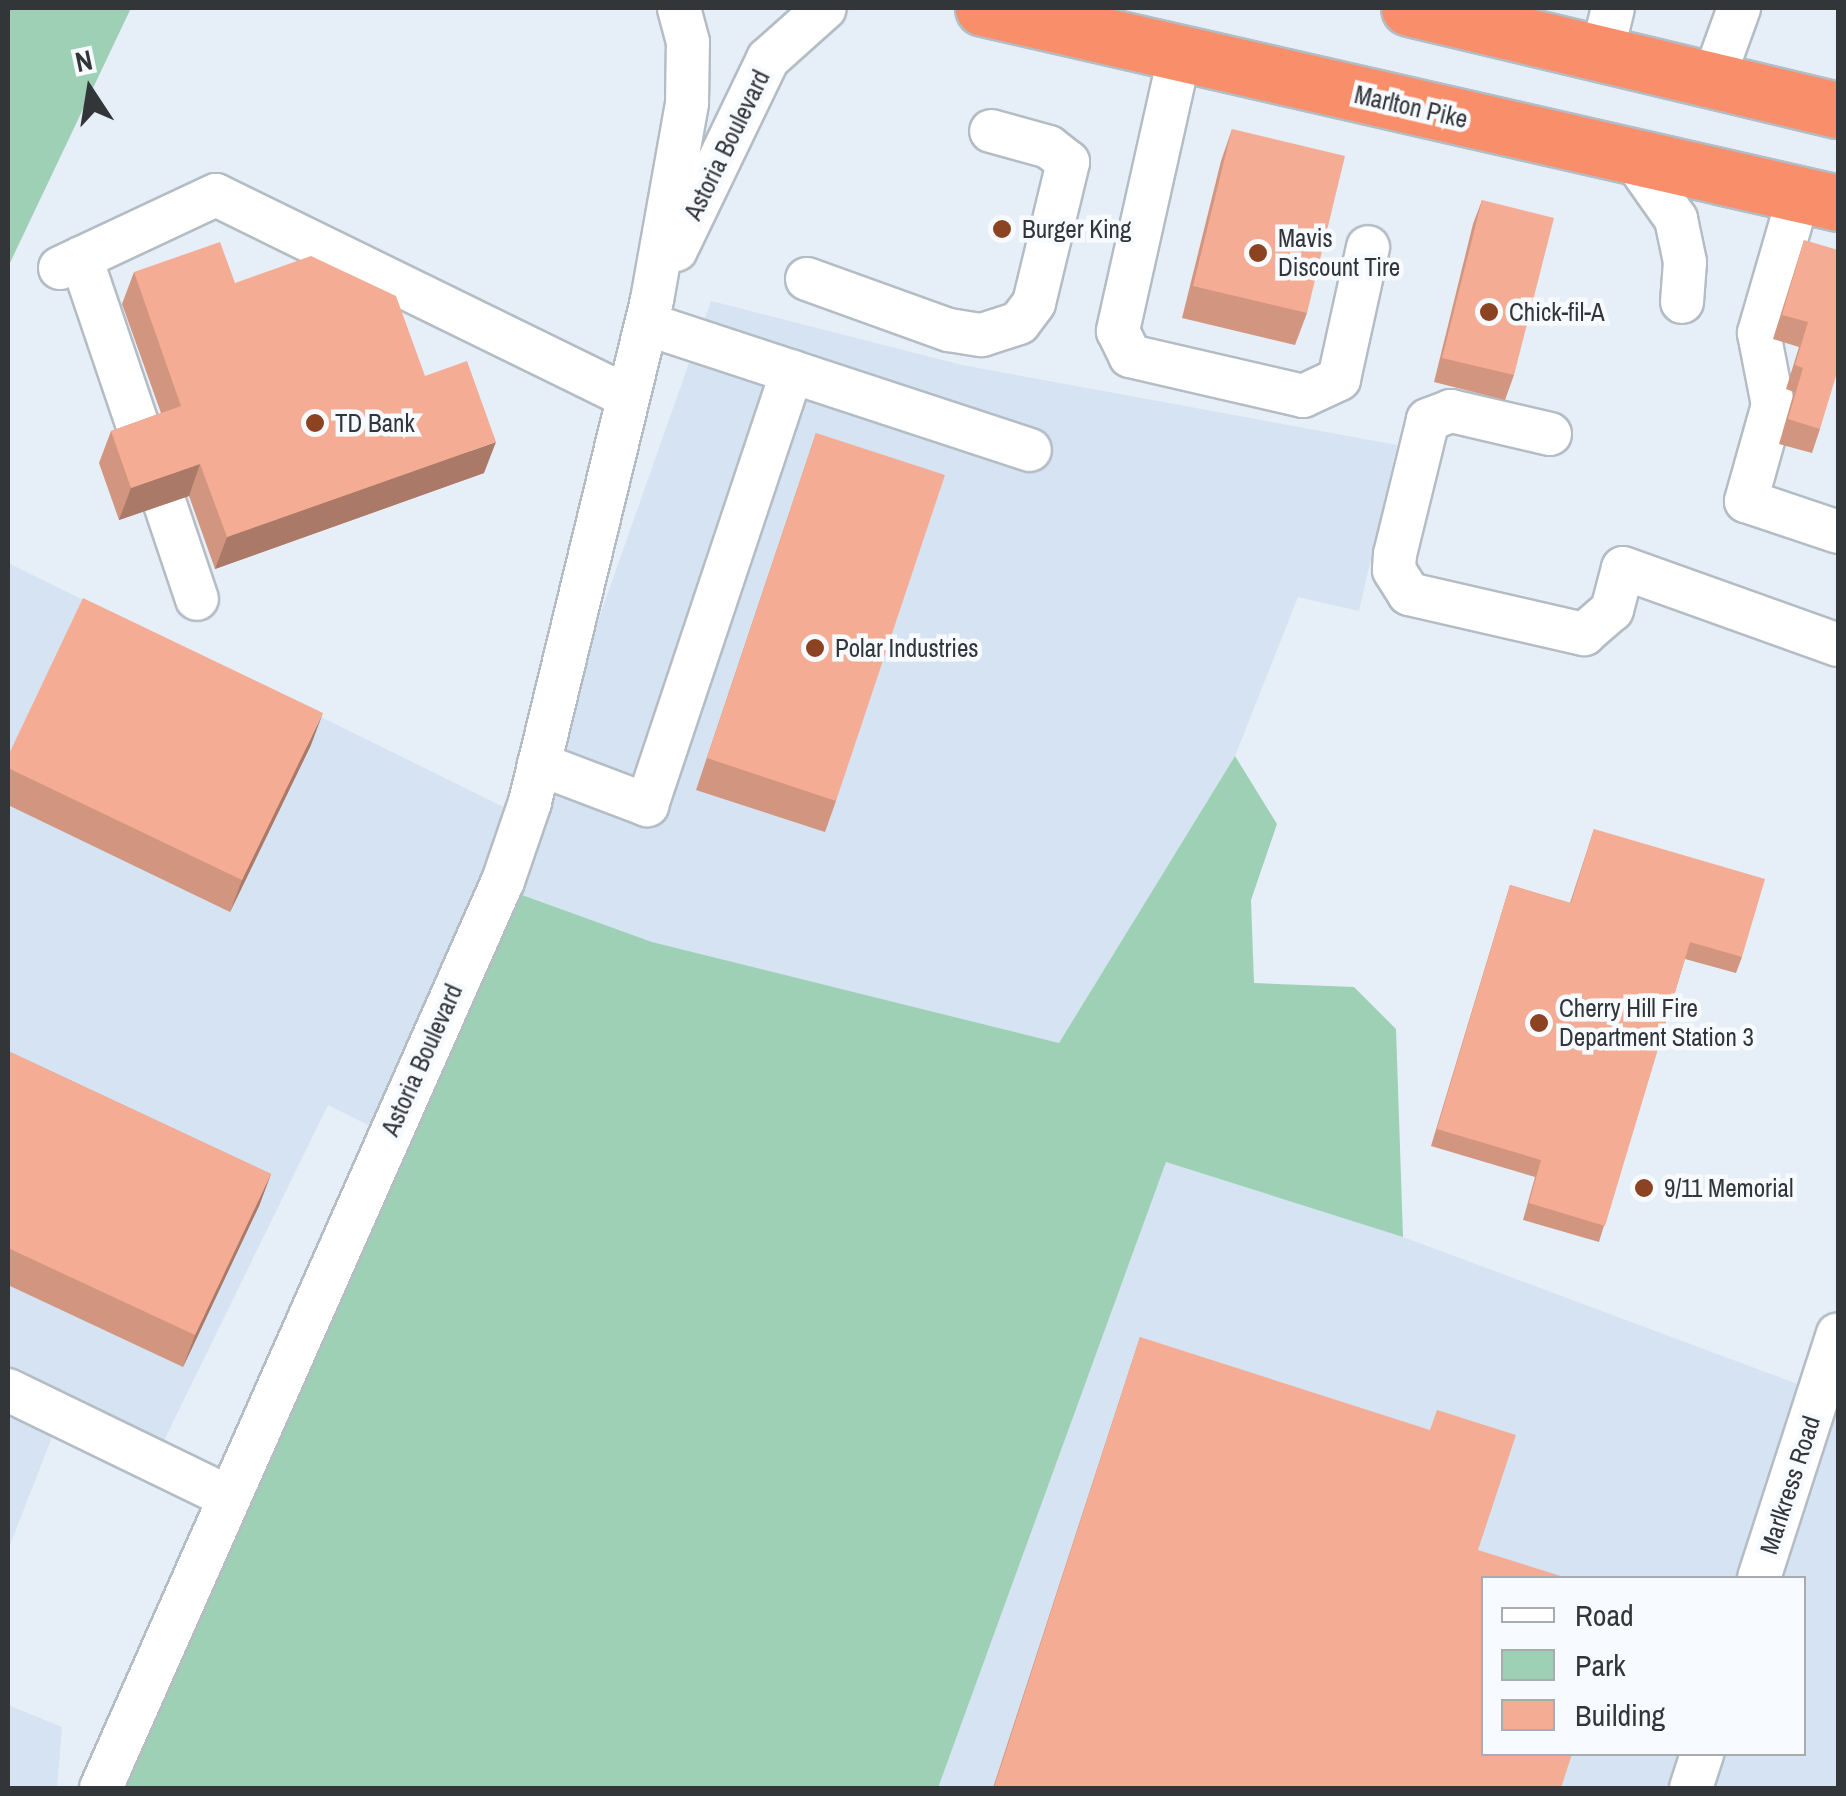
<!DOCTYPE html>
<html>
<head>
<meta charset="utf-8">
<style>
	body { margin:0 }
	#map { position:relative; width:1846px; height:1796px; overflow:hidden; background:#e6eef7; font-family:"Archivo Narrow",sans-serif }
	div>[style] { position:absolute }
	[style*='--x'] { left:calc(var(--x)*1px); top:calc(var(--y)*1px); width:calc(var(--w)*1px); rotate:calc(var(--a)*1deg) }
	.built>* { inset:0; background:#d5e3f2 }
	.green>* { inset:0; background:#9dd0b5 }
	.roads { filter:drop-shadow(2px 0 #b4bcc4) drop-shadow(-2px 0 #b4bcc4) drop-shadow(0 2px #b4bcc4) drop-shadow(0 -2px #b4bcc4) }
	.minor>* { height:42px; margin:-21px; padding:0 21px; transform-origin:21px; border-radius:21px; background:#fff }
	.highway>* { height:55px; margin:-27.5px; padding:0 27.5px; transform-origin:27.5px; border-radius:27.5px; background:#f98e6a }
	.wall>* { inset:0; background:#d2957f }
	.shaded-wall>* { inset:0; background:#ab7968 }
	.building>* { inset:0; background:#f4ad94 }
	.dots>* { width:28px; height:28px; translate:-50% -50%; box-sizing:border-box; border:5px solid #f7fafe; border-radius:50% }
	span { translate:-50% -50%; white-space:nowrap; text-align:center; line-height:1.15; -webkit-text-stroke:9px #f7fafe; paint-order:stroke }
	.street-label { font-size:25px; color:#333639 }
	.poi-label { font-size:25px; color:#333639 }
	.left { translate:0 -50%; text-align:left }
	.frame { position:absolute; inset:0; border:10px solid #333639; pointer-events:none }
	.legend { position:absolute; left:1481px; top:1576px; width:325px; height:180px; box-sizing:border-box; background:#f7fafe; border:2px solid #a9acaf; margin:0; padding:12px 18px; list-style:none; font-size:30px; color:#333639 }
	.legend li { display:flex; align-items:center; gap:20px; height:50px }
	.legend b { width:50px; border:2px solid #a9acaf }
	.north { position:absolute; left:40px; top:40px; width:100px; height:100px; -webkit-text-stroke:8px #f7fafe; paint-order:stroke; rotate:348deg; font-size:28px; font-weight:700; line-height:40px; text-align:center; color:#333639 }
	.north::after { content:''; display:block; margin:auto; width:35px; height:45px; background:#333639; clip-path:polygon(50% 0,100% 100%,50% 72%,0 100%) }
</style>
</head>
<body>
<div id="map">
	<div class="built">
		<i style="clip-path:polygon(711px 301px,962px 365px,1397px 445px,1359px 611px,1298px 597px,1235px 756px,1059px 1043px,652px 942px,511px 891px,398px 1140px,328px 1105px,148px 1473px,54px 1432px,8px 1550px,8px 563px,528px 819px)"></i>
		<i style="clip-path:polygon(evenodd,1166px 1162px,1403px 1237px,1838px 1399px,1838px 1788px,938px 1788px,1166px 1162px,1484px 1578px,1804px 1578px,1804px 1754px,1484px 1754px,1484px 1578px)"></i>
		<i style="clip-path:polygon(8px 1705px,62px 1727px,57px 1788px,8px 1788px)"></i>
	</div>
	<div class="green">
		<i style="clip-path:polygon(8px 8px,131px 8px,8px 267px)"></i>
		<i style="clip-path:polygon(1235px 756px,1277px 824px,1251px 900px,1254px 983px,1354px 987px,1396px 1029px,1403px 1237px,1166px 1162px,938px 1788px,117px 1788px,511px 891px,652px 942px,1059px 1043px)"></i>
	</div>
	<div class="roads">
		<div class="minor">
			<i style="--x:1180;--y:53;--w:285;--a:102.6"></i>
			<i style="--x:1118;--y:331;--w:28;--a:64"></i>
			<i style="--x:1130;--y:356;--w:178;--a:13"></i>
			<i style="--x:1303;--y:396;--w:40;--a:-25"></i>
			<i style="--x:1339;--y:379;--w:135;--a:-77.6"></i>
			<i style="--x:1602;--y:53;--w:46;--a:-76.3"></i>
			<i style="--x:1713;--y:80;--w:77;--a:-70.1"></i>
			<i style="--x:1633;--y:158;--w:75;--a:54.8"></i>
			<i style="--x:1676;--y:219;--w:44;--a:78.2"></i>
			<i style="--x:1685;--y:262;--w:40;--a:94.3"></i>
			<i style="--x:1799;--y:195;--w:144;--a:106.2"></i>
			<i style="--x:1759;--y:333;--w:73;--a:79"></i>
			<i style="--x:1773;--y:405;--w:100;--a:105.7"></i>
			<i style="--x:1746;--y:501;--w:97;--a:18.6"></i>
			<i style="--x:676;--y:250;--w:212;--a:-64.3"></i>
			<i style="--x:768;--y:59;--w:76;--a:-41.8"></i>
			<i style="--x:81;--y:258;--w:200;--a:71.3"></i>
			<i style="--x:60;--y:268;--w:172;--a:-25.1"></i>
			<i style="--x:216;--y:195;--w:459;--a:26.1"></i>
			<i style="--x:807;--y:279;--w:151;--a:19.8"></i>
			<i style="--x:949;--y:330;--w:33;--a:9"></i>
			<i style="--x:982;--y:335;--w:39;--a:-18"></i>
			<i style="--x:1019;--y:323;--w:25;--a:-53"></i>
			<i style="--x:1034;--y:303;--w:145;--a:-76.4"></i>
			<i style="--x:1068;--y:162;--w:24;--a:-142"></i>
			<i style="--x:1049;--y:147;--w:60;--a:-164.6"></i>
			<i style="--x:647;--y:324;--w:403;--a:18.2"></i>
			<i style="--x:1550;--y:434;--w:102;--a:-166.9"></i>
			<i style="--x:1451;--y:411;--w:25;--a:159"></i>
			<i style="--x:1428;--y:420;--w:138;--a:103.8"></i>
			<i style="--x:1395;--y:554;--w:16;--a:94"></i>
			<i style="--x:1394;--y:570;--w:28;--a:58"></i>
			<i style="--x:1409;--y:594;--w:180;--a:12.9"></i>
			<i style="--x:1584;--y:634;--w:37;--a:-41"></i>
			<i style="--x:1612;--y:610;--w:43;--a:-75.3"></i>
			<i style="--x:1623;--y:568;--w:228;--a:19.7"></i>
			<i style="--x:165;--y:504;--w:100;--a:71.4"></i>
			<i style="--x:539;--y:764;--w:116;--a:20.8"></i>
			<i style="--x:647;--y:805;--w:457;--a:-71.5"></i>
			<i style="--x:8;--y:1390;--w:245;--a:25.9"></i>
			<i style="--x:1759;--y:1578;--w:256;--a:-72.1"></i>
			<i style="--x:101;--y:1788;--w:992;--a:-66.1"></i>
			<i style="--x:503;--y:881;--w:83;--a:-71.1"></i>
			<i style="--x:530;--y:802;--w:517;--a:-76.34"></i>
			<i style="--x:652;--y:300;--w:200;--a:-79.9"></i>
			<i style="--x:687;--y:103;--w:61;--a:-89.1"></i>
			<i style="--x:688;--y:42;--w:35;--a:-105"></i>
			<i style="--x:1691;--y:1788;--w:36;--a:-72"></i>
		</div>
		<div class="highway">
			<i style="--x:983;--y:8;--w:877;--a:12.85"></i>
			<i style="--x:1409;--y:8;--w:441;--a:13.4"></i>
		</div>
	</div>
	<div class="wall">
		<i style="clip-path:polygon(1232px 129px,1307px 313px,1295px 345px,1182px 318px,1221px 161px)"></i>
		<i style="clip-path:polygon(1482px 200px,1514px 375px,1505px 400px,1434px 382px,1473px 224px)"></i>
		<i style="clip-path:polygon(1804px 240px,1820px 429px,1812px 453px,1779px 444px,1794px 392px,1786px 389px,1799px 347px,1773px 339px)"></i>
		<i style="clip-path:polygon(134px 272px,235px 283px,425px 376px,484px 473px,215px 569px,189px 496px,119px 520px,99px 463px,111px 431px,161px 413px,122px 304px)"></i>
		<i style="clip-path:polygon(816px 433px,836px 801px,825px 832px,696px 790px)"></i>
		<i style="clip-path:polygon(311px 745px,230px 912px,8px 805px,8px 756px)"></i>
		<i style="clip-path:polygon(1594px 829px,1742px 957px,1736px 973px,1685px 959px,1599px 1242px,1523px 1220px,1535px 1177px,1431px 1146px,1510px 885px,1570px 903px)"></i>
		<i style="clip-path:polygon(8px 1051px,271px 1174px,259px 1206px,183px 1367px,8px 1285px)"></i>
		<i style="clip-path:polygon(1140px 1337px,1478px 1550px,1561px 1788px,993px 1788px)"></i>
	</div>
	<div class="shaded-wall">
		<i style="clip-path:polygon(496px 442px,484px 473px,215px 569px,227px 537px)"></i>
		<i style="clip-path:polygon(200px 464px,189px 496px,119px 520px,131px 488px)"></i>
		<i style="clip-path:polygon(323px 713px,311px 745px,230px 912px,242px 880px)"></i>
		<i style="clip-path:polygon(271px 1174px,259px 1206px,183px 1367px,195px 1335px)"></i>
	</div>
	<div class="building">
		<i style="clip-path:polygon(1232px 129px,1345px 156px,1307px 313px,1193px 286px)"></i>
		<i style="clip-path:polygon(1482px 200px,1554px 218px,1514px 375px,1442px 358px)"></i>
		<i style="clip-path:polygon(1804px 240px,1838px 250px,1838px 369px,1820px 429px,1788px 419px,1803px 368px,1795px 365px,1808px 322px,1782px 315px)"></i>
		<i style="clip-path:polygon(220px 242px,235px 283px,311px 256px,396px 296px,425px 376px,467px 361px,496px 442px,227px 537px,200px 464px,131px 488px,111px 431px,181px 406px,134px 272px)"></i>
		<i style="clip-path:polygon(816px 433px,945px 475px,836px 801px,707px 758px)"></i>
		<i style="clip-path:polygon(83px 598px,323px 713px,242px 880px,8px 768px,8px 756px)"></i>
		<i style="clip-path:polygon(1594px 829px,1765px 879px,1742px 957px,1690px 942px,1605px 1226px,1529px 1203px,1541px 1160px,1437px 1129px,1510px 885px,1571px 903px)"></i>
		<i style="clip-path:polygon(8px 1051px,271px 1174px,195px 1335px,8px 1248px)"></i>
		<i style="clip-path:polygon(1140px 1337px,1430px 1430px,1437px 1410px,1516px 1435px,1478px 1550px,1567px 1578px,1484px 1578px,1484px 1754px,1572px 1754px,1561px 1788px,994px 1788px)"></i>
	</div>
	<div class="dots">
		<i style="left:1002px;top:229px;background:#8b4321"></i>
		<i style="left:1258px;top:253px;background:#8b4321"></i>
		<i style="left:1489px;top:312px;background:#8b4321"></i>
		<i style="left:315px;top:423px;background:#8b4321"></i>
		<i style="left:815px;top:648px;background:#8b4321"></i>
		<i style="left:1539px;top:1023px;background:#8b4321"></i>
		<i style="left:1644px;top:1188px;background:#8b4321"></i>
	</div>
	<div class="street-label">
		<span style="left:1411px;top:107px;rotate:13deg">Marlton Pike</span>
		<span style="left:727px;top:145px;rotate:-64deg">Astoria Boulevard</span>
		<span style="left:422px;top:1060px;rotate:-66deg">Astoria Boulevard</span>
		<span style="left:1790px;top:1485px;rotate:-72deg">Marlkress Road</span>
	</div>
	<div class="poi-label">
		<span class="left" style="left:1022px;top:229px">Burger King</span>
		<span class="left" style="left:1278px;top:253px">Mavis<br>Discount Tire</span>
		<span class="left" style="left:1509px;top:312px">Chick-fil-A</span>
		<span class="left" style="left:335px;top:423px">TD Bank</span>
		<span class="left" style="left:835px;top:648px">Polar Industries</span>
		<span class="left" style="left:1559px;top:1023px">Cherry Hill Fire<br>Department Station 3</span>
		<span class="left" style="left:1664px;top:1188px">9/11 Memorial</span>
	</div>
	<div class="frame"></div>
	<ul class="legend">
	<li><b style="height:12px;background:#fff"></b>Road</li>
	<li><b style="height:28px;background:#9dd0b5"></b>Park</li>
	<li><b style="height:28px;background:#f4ad94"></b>Building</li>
	</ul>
	<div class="north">N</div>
</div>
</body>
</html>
